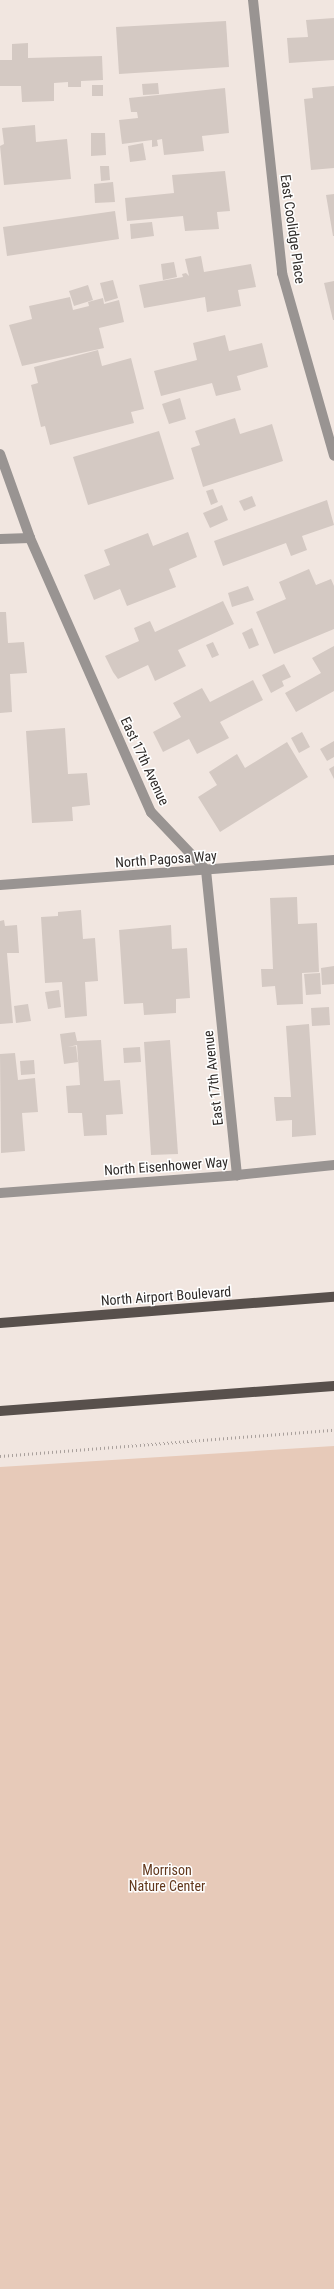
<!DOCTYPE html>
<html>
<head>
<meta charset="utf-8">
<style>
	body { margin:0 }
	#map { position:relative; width:334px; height:2289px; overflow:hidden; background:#f1e6e0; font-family:"Roboto Condensed",sans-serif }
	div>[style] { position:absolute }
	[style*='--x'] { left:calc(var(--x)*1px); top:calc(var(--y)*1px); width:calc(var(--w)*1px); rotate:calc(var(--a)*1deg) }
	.green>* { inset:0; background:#e7cab9 }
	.building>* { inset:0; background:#d4c9c3 }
	.path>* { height:2.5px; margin-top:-1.25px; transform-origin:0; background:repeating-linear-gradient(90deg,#a9a09c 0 1px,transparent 0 4px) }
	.minor>* { height:10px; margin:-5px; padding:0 5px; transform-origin:5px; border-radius:5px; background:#999492 }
	.major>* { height:10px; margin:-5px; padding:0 5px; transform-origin:5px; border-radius:5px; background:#58504c }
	span { translate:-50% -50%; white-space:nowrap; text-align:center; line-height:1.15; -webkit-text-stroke:3px #fff; paint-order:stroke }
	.street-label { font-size:14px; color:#2f2b29 }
	.park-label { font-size:14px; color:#62371c }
</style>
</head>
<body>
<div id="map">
	<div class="green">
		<i style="clip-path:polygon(334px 1446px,334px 2289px,0 2289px,0 1467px)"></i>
	</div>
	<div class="building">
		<i style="clip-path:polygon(334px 18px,334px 60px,289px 63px,287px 38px,308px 37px,306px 20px)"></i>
		<i style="clip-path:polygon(226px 21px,229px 67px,119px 74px,116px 27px)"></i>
		<i style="clip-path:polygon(28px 43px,28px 58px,102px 56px,103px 80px,81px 81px,81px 87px,68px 87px,68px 82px,54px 83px,54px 101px,22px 102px,21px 86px,0 86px,0 60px,12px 60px,12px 44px)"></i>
		<i style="clip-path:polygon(158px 83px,159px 94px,143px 95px,142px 84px)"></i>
		<i style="clip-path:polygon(92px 85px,103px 85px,103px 96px,92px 96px)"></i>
		<i style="clip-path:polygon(334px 86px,334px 168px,311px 170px,304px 99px,313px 98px,312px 88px)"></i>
		<i style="clip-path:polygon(225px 88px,229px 133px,202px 136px,204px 151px,164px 155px,162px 139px,157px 140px,158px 146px,152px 147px,152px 140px,122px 144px,119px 120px,138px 118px,137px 112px,131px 112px,129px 98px)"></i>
		<i style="clip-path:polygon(35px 125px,36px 142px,67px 139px,71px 179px,4px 185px,0 146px,4px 144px,2px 128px)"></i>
		<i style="clip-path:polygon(91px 133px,105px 133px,106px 155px,91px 156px)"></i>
		<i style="clip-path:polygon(143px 143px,146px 160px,130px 162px,128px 146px)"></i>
		<i style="clip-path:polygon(100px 166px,109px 166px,110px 180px,101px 181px)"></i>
		<i style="clip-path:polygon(225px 171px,230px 211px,217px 212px,219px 229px,185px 231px,183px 216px,127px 221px,125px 198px,174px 193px,172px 175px)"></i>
		<i style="clip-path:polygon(113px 182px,115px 202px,95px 203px,94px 184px)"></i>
		<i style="clip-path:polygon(334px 194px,334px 236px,333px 236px,326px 195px)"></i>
		<i style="clip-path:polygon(115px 211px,119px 239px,7px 256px,3px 227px)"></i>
		<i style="clip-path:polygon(152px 222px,154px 236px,131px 239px,130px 224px)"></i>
		<i style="clip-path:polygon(201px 256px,204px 272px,251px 264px,256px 287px,238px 290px,241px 306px,207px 312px,205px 297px,144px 308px,139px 285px,183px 277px,182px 274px,186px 273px,189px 276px,185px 259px)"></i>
		<i style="clip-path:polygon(174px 262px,177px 277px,163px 280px,161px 264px)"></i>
		<i style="clip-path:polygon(113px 280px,118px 298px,105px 302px,100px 283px)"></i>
		<i style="clip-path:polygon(334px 281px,334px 320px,333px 320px,324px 283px)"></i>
		<i style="clip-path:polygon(88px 285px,93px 300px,74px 306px,69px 291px)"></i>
		<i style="clip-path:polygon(70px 297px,73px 310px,89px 306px,88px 302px,103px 298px,104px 304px,119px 300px,124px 322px,99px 328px,104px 348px,22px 366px,9px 325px,32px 319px,29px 306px)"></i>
		<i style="clip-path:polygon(225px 335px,229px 351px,262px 343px,268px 367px,237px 376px,241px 390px,216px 396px,212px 383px,161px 396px,154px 371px,197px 360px,193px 343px)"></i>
		<i style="clip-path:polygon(98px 350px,102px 366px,131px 358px,144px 409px,131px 412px,134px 423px,50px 445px,45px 426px,41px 427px,31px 385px,38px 383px,34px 367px)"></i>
		<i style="clip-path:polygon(180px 398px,186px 419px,169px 424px,162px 404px)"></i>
		<i style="clip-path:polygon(235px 418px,240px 434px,272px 424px,283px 461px,203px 487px,191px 448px,200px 445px,195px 431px)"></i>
		<i style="clip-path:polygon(159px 431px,174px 479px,88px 505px,73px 457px)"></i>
		<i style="clip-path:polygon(213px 489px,218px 502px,211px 505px,206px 491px)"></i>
		<i style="clip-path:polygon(252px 496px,256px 506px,244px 511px,239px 501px)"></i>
		<i style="clip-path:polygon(327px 500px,334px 525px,302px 536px,307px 550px,291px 556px,286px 543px,223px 566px,214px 541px)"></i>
		<i style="clip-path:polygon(222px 505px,228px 520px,210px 528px,203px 513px)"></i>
		<i style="clip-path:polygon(188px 532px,197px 557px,169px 569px,176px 587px,127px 606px,120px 589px,94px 600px,84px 575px,110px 565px,104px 550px,148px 533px,153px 546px)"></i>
		<i style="clip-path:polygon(309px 569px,316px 585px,331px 579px,334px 586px,334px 629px,274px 654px,256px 612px,286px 599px,279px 582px)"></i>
		<i style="clip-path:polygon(248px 586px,254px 600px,232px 607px,228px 593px)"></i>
		<i style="clip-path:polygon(223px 601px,234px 624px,178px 650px,186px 666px,155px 681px,148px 665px,118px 679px,113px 672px,105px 656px,139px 641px,134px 628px,150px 621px,155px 632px)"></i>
		<i style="clip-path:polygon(0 612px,6px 612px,8px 643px,24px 642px,27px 673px,10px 674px,12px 712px,0 713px)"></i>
		<i style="clip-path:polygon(252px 628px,259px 645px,249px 649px,242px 633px)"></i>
		<i style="clip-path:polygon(213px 642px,219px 655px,212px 658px,206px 645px)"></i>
		<i style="clip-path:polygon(334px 646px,334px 691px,296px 712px,285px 693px,321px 673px,312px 658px)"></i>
		<i style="clip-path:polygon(284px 664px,291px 677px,282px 681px,284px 686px,271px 693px,262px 675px)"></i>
		<i style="clip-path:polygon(253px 680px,263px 700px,220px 722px,229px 738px,197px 754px,189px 739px,163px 752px,153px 732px,181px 717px,173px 703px,202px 688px,210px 702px)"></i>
		<i style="clip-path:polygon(65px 728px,68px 774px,87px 773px,90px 805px,72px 807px,73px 821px,32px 823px,26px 731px)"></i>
		<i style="clip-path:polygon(302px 732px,310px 747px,299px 753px,291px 738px)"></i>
		<i style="clip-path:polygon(334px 741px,334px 757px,327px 761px,320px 749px)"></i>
		<i style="clip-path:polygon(287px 742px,308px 777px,220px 832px,198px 797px,217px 785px,209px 772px,237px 754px,245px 768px)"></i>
		<i style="clip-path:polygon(334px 766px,334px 779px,329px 769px)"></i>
		<i style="clip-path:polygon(297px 897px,298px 924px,317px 923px,319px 972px,302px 973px,303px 1004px,277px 1005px,275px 986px,262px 987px,261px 969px,273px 969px,270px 898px)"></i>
		<i style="clip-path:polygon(81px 910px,83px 939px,95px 938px,98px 981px,85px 982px,87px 1016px,65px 1018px,62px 982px,45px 983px,41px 917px,58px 916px,58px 912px)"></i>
		<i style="clip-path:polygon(4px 920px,5px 926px,17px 925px,19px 953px,7px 953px,13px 1023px,0 1024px,0 921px)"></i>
		<i style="clip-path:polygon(171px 925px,172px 949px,187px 948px,190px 998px,176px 999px,176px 1013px,144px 1015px,143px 1003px,124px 1004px,119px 930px)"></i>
		<i style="clip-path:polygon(334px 966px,334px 984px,322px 985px,321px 968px)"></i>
		<i style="clip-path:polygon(320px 973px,321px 994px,306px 995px,304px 974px)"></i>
		<i style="clip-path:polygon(59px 990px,61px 1007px,48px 1009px,45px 992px)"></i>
		<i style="clip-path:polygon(28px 1004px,31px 1021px,16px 1023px,14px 1006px)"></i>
		<i style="clip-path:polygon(329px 1007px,330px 1025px,312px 1026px,311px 1008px)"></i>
		<i style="clip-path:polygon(309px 1024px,316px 1135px,292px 1137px,292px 1120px,276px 1121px,274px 1097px,291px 1097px,286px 1026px)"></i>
		<i style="clip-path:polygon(75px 1032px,77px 1041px,101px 1040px,104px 1081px,120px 1080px,123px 1114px,106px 1115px,107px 1135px,84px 1136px,82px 1113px,68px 1113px,66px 1086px,80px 1085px,77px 1045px,68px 1047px,76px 1046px,78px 1062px,64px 1064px,60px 1034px)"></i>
		<i style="clip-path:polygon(170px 1040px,178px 1154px,151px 1155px,144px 1042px)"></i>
		<i style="clip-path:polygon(140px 1047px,141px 1062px,124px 1063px,123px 1048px)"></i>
		<i style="clip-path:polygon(15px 1053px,18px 1080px,35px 1078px,38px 1112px,22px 1113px,25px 1151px,1px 1153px,0 1054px)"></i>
		<i style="clip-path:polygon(34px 1060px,35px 1074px,21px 1075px,20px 1061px)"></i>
	</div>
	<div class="path">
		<i style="--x:0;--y:1456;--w:335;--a:-4.5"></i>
	</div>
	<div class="minor">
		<i style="--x:253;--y:0;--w:275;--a:83.9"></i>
		<i style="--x:282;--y:273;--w:190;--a:74.1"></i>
		<i style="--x:0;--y:454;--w:89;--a:70.3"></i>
		<i style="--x:30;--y:538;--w:300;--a:66.2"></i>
		<i style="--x:151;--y:812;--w:80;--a:46.5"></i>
		<i style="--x:206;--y:870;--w:307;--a:84.2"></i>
		<i style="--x:0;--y:539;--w:30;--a:-2"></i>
		<i style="--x:0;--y:885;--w:335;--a:-4.3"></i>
		<i style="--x:0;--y:1193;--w:238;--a:-4.3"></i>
		<i style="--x:237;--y:1175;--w:98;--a:-5.9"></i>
	</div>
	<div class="major">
		<i style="--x:0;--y:1323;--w:335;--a:-4.5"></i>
		<i style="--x:0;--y:1411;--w:335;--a:-4.3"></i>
	</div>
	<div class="street-label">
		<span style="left:293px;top:229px;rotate:82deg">East Coolidge Place</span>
		<span style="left:145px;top:761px;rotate:65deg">East 17th Avenue</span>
		<span style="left:166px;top:859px;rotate:-4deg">North Pagosa Way</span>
		<span style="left:213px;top:1078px;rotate:-96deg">East 17th Avenue</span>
		<span style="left:166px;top:1166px;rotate:-4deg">North Eisenhower Way</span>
		<span style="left:166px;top:1296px;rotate:-4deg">North Airport Boulevard</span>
	</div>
	<div class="park-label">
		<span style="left:167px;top:1878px">Morrison<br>Nature Center</span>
	</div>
</div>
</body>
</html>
